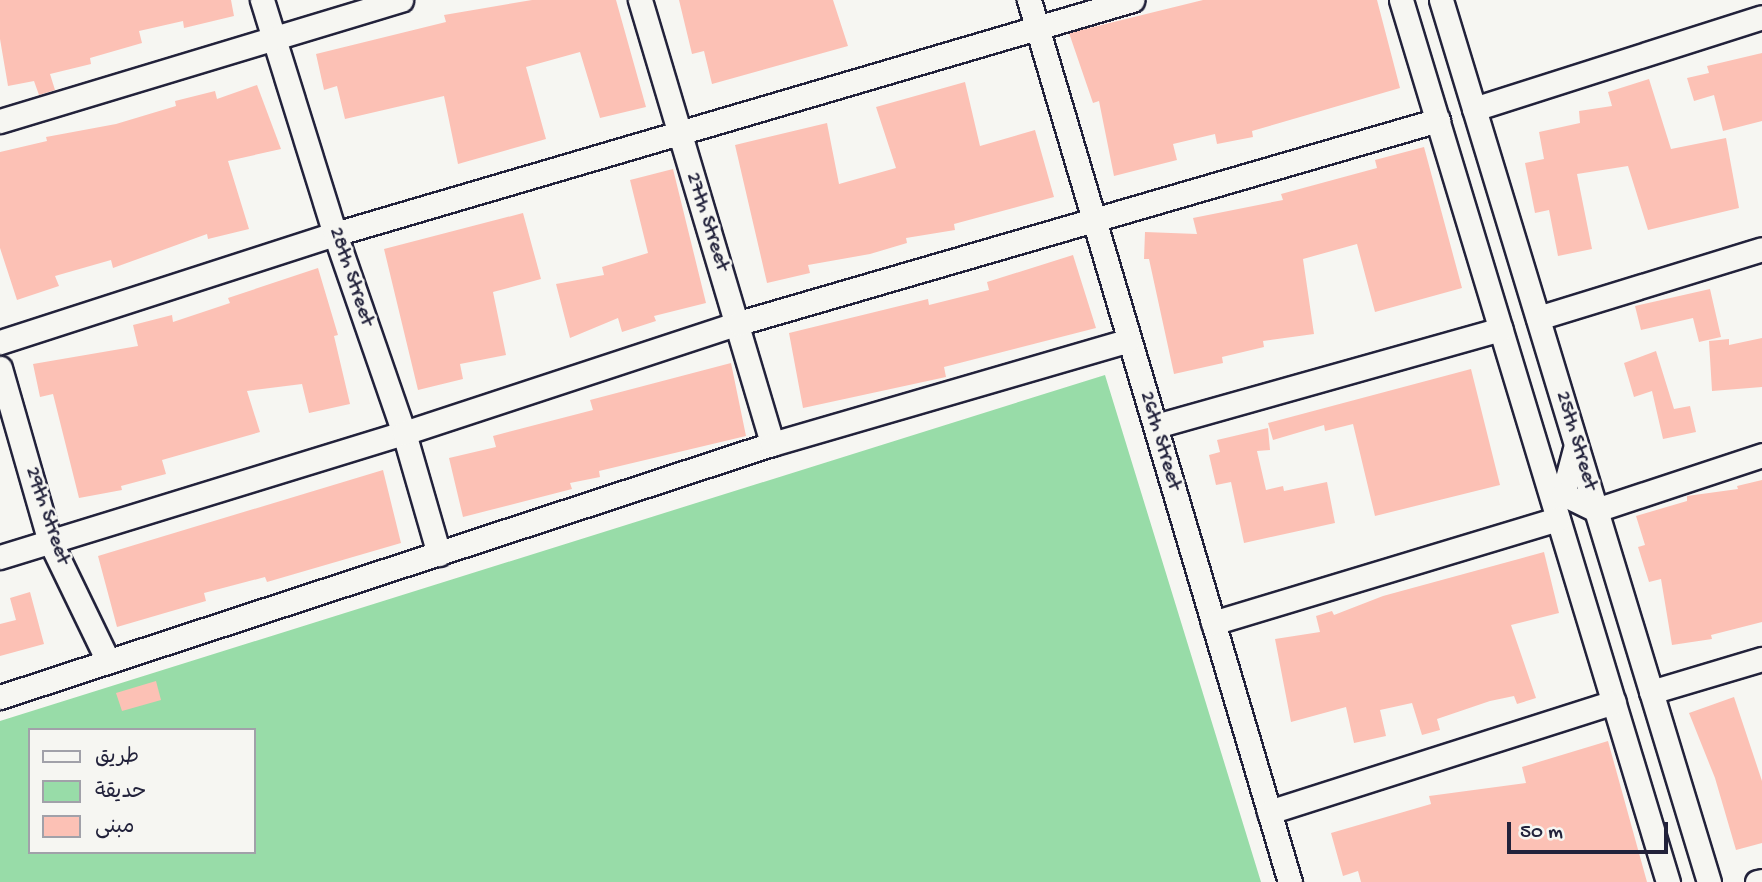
<!DOCTYPE html>
<html>
<head>
<meta charset="utf-8">
<style>
	body { margin:0 }
	#map { position:relative; width:1762px; height:882px; overflow:hidden; background:#f6f6f2; font-family:"Gochi Hand","Playpen Sans Arabic",sans-serif }
	div>[style] { position:absolute }
	[style*='--x'] { left:calc(var(--x)*1px); top:calc(var(--y)*1px); width:calc(var(--w)*1px); rotate:calc(var(--a)*1deg) }
	.green>* { inset:0; background:#98dca8 }
	.building>* { inset:0; background:#fcc1b5 }
	.roads { filter:drop-shadow(2px 0 #22223b) drop-shadow(-2px 0 #22223b) drop-shadow(0 2px #22223b) drop-shadow(0 -2px #22223b) }
	.minor>* { height:23px; margin:-11.5px; padding:0 11.5px; transform-origin:11.5px; border-radius:11.5px; background:#f6f6f2 }
	span { translate:-50% -50%; white-space:nowrap; text-align:center; line-height:1.15; -webkit-text-stroke:5px #f6f6f2; paint-order:stroke }
	.street-label { font-size:21px; color:#22223b }
	.legend { position:absolute; left:28px; top:728px; width:228px; height:126px; box-sizing:border-box; background:#f6f6f2; border:2px solid #a1a1a9; margin:0; padding:9px 12px; list-style:none; font-size:21px; color:#22223b }
	.legend li { display:flex; align-items:center; gap:14px; height:35px }
	.legend b { width:35px; border:2px solid #a1a1a9 }
	.scale { position:absolute; left:1507px; top:822px; width:161px; height:32px; box-sizing:border-box; border:4px solid #22223b; border-top:0; padding-left:9px; font-size:21px; line-height:24px; white-space:nowrap; color:#22223b; -webkit-text-stroke:5px #f6f6f2; paint-order:stroke }
</style>
</head>
<body>
<div id="map">
	<div class="green">
		<i style="clip-path:polygon(evenodd,1105px 375px,1261px 882px,0 882px,0 721px,1105px 375px,30px 730px,254px 730px,254px 852px,30px 852px,30px 730px)"></i>
	</div>
	<div class="building">
		<i style="clip-path:polygon(0 0,231px 0,234px 16px,184px 28px,183px 21px,139px 31px,142px 43px,90px 58px,91px 64px,50px 74px,55px 90px,39px 95px,34px 81px,8px 86px,0 39px)"></i>
		<i style="clip-path:polygon(532px 0,616px 0,646px 107px,600px 118px,580px 52px,526px 67px,546px 139px,458px 164px,444px 96px,345px 119px,337px 86px,324px 90px,316px 54px,446px 22px,444px 15px)"></i>
		<i style="clip-path:polygon(679px 0,833px 0,848px 46px,712px 84px,704px 51px,692px 54px)"></i>
		<i style="clip-path:polygon(1203px 0,1377px 0,1400px 88px,1252px 131px,1253px 137px,1217px 144px,1215px 134px,1173px 144px,1177px 160px,1114px 176px,1099px 101px,1093px 103px,1069px 33px)"></i>
		<i style="clip-path:polygon(1762px 53px,1762px 121px,1723px 131px,1714px 95px,1694px 101px,1687px 78px,1709px 73px,1707px 66px)"></i>
		<i style="clip-path:polygon(1649px 79px,1671px 149px,1726px 138px,1739px 208px,1648px 230px,1628px 166px,1577px 174px,1592px 249px,1558px 256px,1549px 210px,1535px 213px,1525px 163px,1544px 159px,1539px 132px,1580px 123px,1579px 111px,1612px 106px,1608px 92px)"></i>
		<i style="clip-path:polygon(965px 82px,980px 146px,1035px 130px,1054px 197px,954px 224px,955px 230px,906px 238px,907px 243px,870px 254px,808px 265px,810px 273px,767px 283px,735px 145px,827px 123px,839px 184px,896px 168px,876px 107px)"></i>
		<i style="clip-path:polygon(257px 85px,281px 149px,228px 161px,249px 229px,208px 239px,207px 234px,113px 268px,111px 260px,55px 276px,59px 286px,17px 300px,0 248px,0 152px,47px 141px,46px 137px,116px 124px,176px 106px,175px 101px,215px 91px,217px 99px)"></i>
		<i style="clip-path:polygon(1424px 147px,1462px 288px,1375px 312px,1357px 244px,1303px 259px,1314px 334px,1263px 341px,1264px 347px,1222px 357px,1223px 363px,1174px 374px,1149px 259px,1144px 259px,1145px 232px,1197px 234px,1193px 218px,1283px 200px,1281px 194px,1377px 168px,1375px 160px)"></i>
		<i style="clip-path:polygon(673px 169px,706px 303px,654px 316px,656px 321px,622px 332px,618px 318px,570px 338px,556px 284px,604px 275px,602px 267px,648px 253px,630px 180px)"></i>
		<i style="clip-path:polygon(523px 213px,541px 279px,493px 292px,506px 355px,460px 364px,463px 379px,418px 390px,384px 249px)"></i>
		<i style="clip-path:polygon(1073px 255px,1096px 328px,944px 367px,946px 377px,803px 408px,789px 333px,928px 299px,929px 305px,989px 290px,987px 282px)"></i>
		<i style="clip-path:polygon(318px 268px,338px 335px,334px 336px,350px 404px,309px 413px,302px 384px,247px 391px,260px 432px,162px 460px,166px 474px,121px 486px,122px 490px,79px 498px,53px 394px,40px 397px,33px 364px,138px 346px,133px 325px,172px 315px,173px 322px,230px 303px,228px 298px)"></i>
		<i style="clip-path:polygon(1710px 289px,1721px 337px,1699px 342px,1693px 318px,1641px 330px,1635px 306px)"></i>
		<i style="clip-path:polygon(1762px 338px,1762px 387px,1712px 391px,1709px 341px,1729px 339px,1729px 345px)"></i>
		<i style="clip-path:polygon(1656px 351px,1674px 409px,1690px 406px,1696px 432px,1663px 439px,1652px 391px,1634px 397px,1624px 363px)"></i>
		<i style="clip-path:polygon(731px 363px,746px 436px,599px 471px,600px 477px,570px 483px,572px 489px,463px 517px,449px 458px,496px 447px,493px 436px,593px 410px,590px 400px)"></i>
		<i style="clip-path:polygon(1471px 369px,1500px 485px,1375px 516px,1353px 424px,1325px 431px,1324px 425px,1273px 440px,1268px 423px)"></i>
		<i style="clip-path:polygon(1268px 428px,1270px 450px,1257px 451px,1266px 490px,1283px 486px,1284px 491px,1327px 482px,1335px 523px,1244px 543px,1231px 482px,1216px 485px,1209px 455px,1220px 452px,1217px 440px)"></i>
		<i style="clip-path:polygon(383px 470px,401px 543px,267px 582px,265px 577px,204px 593px,206px 601px,117px 627px,98px 556px)"></i>
		<i style="clip-path:polygon(1762px 480px,1762px 622px,1711px 635px,1712px 639px,1672px 645px,1661px 579px,1649px 582px,1638px 547px,1645px 545px,1636px 516px,1687px 501px,1687px 496px,1738px 489px,1737px 486px)"></i>
		<i style="clip-path:polygon(1544px 552px,1559px 613px,1511px 625px,1536px 698px,1517px 704px,1514px 696px,1490px 701px,1437px 719px,1440px 730px,1422px 735px,1412px 703px,1380px 710px,1386px 736px,1354px 743px,1346px 707px,1291px 722px,1275px 639px,1320px 632px,1316px 616px,1332px 611px,1334px 615px,1383px 596px)"></i>
		<i style="clip-path:polygon(30px 592px,44px 644px,0 656px,0 624px,16px 620px,10px 598px)"></i>
		<i style="clip-path:polygon(156px 681px,161px 700px,122px 711px,116px 693px)"></i>
		<i style="clip-path:polygon(1734px 697px,1762px 781px,1762px 843px,1736px 850px,1715px 778px,1689px 713px)"></i>
		<i style="clip-path:polygon(1608px 741px,1647px 882px,1361px 882px,1358px 871px,1343px 876px,1331px 833px,1431px 804px,1429px 796px,1526px 783px,1522px 767px)"></i>
	</div>
	<div class="roads">
		<div class="minor">
			<i style="--x:262;--y:0;--w:245;--a:72.7"></i>
			<i style="--x:335;--y:234;--w:211;--a:70.9"></i>
			<i style="--x:404;--y:433;--w:126;--a:73.9"></i>
			<i style="--x:640;--y:0;--w:463;--a:73.4"></i>
			<i style="--x:1029;--y:0;--w:920;--a:73.52"></i>
			<i style="--x:1401;--y:0;--w:922;--a:73.16"></i>
			<i style="--x:1441;--y:0;--w:922;--a:73.1"></i>
			<i style="--x:1474;--y:109;--w:302;--a:-17.7"></i>
			<i style="--x:0;--y:121;--w:419;--a:-16.8"></i>
			<i style="--x:1538;--y:318;--w:234;--a:-17.1"></i>
			<i style="--x:0;--y:342;--w:352;--a:-17.9"></i>
			<i style="--x:335;--y:234;--w:831;--a:-16.36"></i>
			<i style="--x:0;--y:368;--w:178;--a:74"></i>
			<i style="--x:49;--y:539;--w:133;--a:64.2"></i>
			<i style="--x:1156;--y:426;--w:358;--a:-15.7"></i>
			<i style="--x:1576;--y:445;--w:51;--a:104.9"></i>
			<i style="--x:1563;--y:494;--w:37;--a:26"></i>
			<i style="--x:1596;--y:510;--w:175;--a:-18.3"></i>
			<i style="--x:0;--y:557;--w:423;--a:-17.1"></i>
			<i style="--x:404;--y:433;--w:353;--a:-18.2"></i>
			<i style="--x:739;--y:323;--w:728;--a:-16.19"></i>
			<i style="--x:1213;--y:623;--w:360;--a:-16.8"></i>
			<i style="--x:1651;--y:692;--w:116;--a:-16.6"></i>
			<i style="--x:0;--y:697;--w:812;--a:-18.15"></i>
			<i style="--x:772;--y:444;--w:370;--a:-16.2"></i>
			<i style="--x:1269;--y:812;--w:362;--a:-17.7"></i>
			<i style="--x:1757;--y:882;--w:5;--a:-11"></i>
		</div>
	</div>
	<div class="street-label">
		<span style="left:706px;top:222px;rotate:72deg">27th Street</span>
		<span style="left:350px;top:277px;rotate:71deg">28th Street</span>
		<span style="left:1159px;top:441px;rotate:73deg">26th Street</span>
		<span style="left:1575px;top:441px;rotate:73deg">25th Street</span>
		<span style="left:46px;top:516px;rotate:71deg">29th Street</span>
	</div>
	<ul class="legend">
	<li><b style="height:9px;background:#f6f6f2"></b>طريق</li>
	<li><b style="height:19px;background:#98dca8"></b>حديقة</li>
	<li><b style="height:19px;background:#fcc1b5"></b>مبنى</li>
	</ul>
	<div class="scale">50 m</div>
</div>
</body>
</html>
